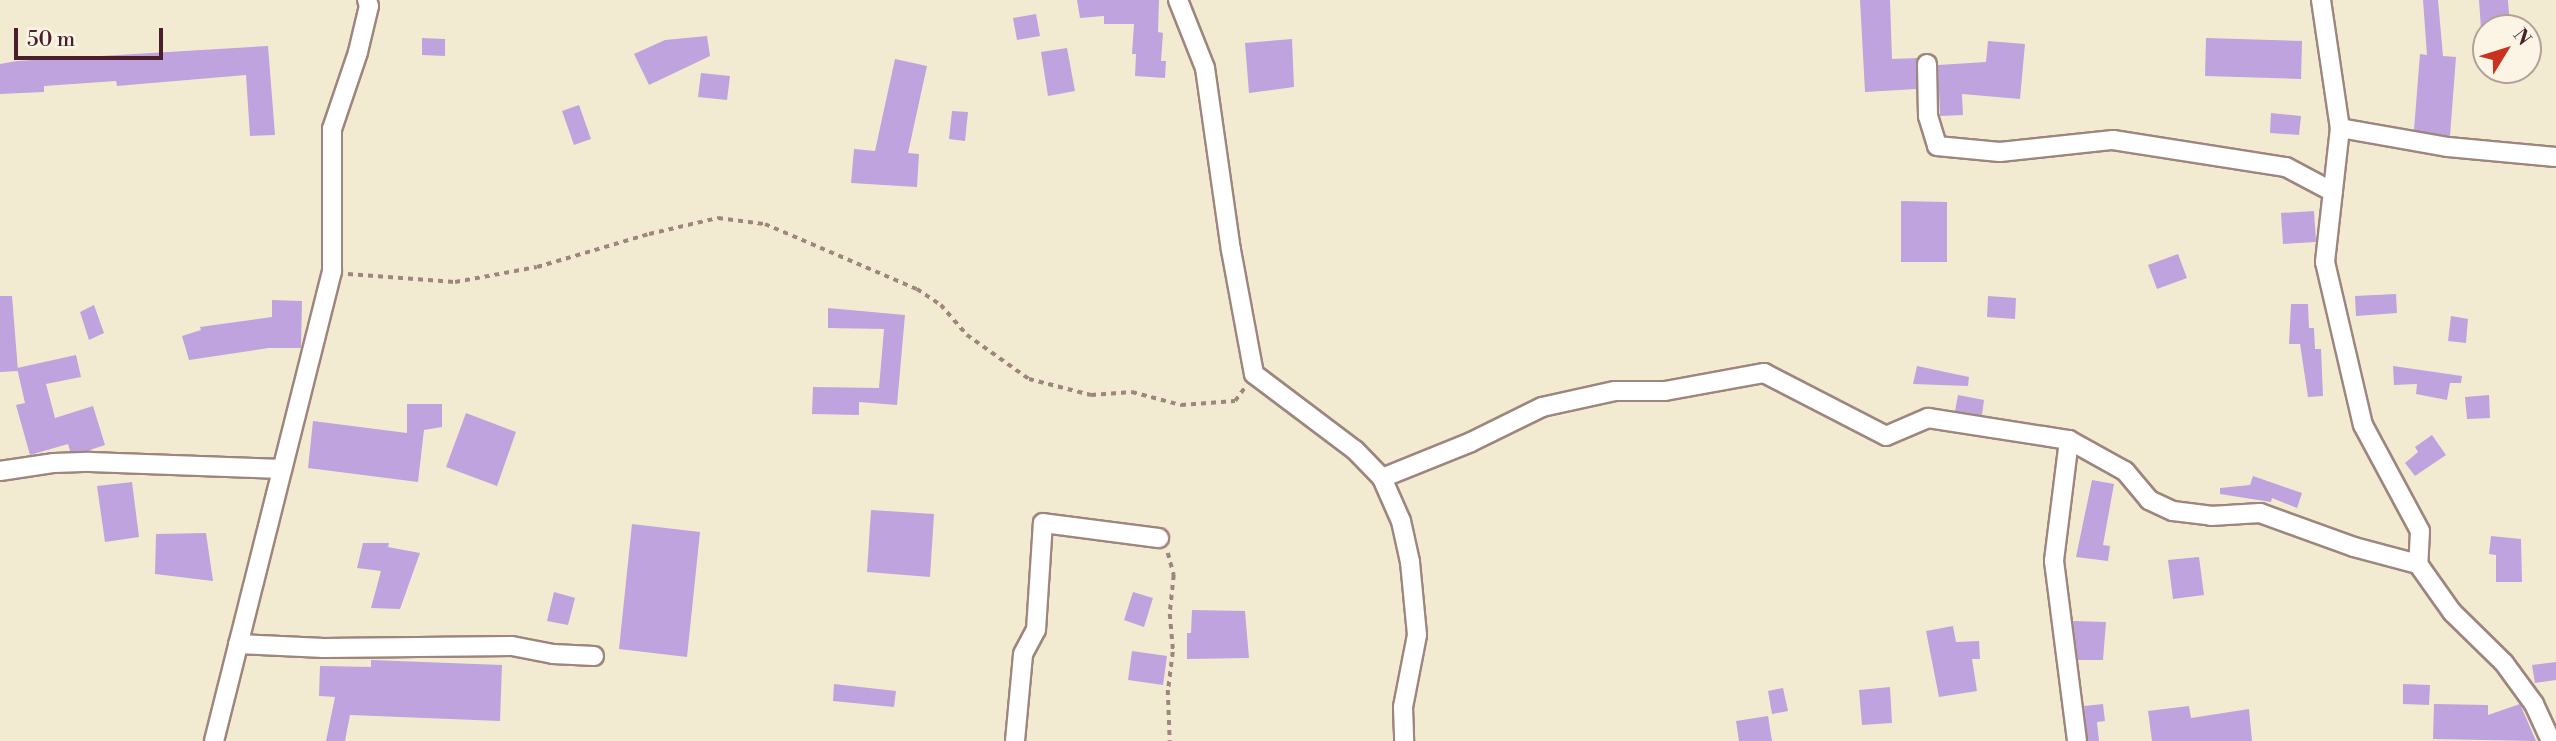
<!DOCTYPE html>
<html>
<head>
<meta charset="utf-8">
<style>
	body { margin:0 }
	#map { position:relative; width:2556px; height:741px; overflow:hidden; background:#f3ebd1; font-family:"Libre Bodoni",serif }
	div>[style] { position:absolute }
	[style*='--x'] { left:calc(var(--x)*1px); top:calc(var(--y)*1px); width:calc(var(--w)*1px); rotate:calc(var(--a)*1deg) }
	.building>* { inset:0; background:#bfa3de }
	.path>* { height:3.5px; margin-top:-1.75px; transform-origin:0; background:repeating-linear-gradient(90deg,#9e857e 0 5px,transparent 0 10px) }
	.roads { filter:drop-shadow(2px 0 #9e857e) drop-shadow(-2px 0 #9e857e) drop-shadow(0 2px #9e857e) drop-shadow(0 -2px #9e857e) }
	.street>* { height:18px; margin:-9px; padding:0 9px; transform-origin:9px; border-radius:9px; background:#fff }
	span { translate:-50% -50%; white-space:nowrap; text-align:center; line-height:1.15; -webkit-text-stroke:6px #fcf5e5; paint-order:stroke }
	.north { position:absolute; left:2472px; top:14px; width:70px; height:70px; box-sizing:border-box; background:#fcf5e5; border:2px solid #b59f9b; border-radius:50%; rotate:52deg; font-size:19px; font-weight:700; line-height:28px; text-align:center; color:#4a1f2b }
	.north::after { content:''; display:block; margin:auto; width:24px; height:32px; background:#c8321e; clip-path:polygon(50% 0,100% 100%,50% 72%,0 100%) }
	.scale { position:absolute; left:14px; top:28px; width:149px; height:32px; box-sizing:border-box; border:4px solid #4a1f2b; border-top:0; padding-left:9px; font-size:21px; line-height:24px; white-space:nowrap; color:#4a1f2b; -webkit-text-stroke:5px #fcf5e5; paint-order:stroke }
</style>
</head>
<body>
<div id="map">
	<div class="building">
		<i style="clip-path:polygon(1077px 0,1159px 0,1158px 32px,1163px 33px,1161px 61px,1166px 61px,1165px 78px,1135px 76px,1136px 54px,1132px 54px,1134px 24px,1104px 24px,1104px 16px,1080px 18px)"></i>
		<i style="clip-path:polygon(1860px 0,1890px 0,1892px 59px,1917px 58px,1916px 89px,1865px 92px)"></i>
		<i style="clip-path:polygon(2423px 0,2438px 0,2443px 56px,2456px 57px,2450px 136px,2414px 130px,2420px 54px,2427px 55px)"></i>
		<i style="clip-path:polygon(2479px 0,2508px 0,2510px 28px,2481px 28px)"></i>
		<i style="clip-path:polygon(1036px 14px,1040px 36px,1017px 40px,1013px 18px)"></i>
		<i style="clip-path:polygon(707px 36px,710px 56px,649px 85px,634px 54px,665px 40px)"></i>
		<i style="clip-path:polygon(422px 38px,445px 39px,445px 56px,422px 55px)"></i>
		<i style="clip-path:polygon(2206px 38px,2302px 41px,2301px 79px,2205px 76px)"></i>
		<i style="clip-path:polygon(1292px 39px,1294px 87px,1249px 93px,1245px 43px)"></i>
		<i style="clip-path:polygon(1988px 41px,2025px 44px,2020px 99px,1962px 94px,1963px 115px,1940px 116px,1938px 65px,1986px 62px)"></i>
		<i style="clip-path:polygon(268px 46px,275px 135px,250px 136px,246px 75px,117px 86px,116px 81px,44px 86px,44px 92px,0 94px,0 64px,17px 61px)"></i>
		<i style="clip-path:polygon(1067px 48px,1075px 91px,1048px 96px,1041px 52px)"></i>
		<i style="clip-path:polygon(895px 59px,927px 66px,908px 153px,919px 154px,917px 187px,851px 183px,854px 149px,875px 151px)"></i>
		<i style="clip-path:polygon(701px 73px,730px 76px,727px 100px,698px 97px)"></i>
		<i style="clip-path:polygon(579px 105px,591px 139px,574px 145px,562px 111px)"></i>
		<i style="clip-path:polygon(952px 111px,968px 112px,965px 141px,949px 139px)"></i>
		<i style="clip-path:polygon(2271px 113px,2301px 116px,2299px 135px,2270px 133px)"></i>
		<i style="clip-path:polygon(1901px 201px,1947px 202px,1947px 262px,1901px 262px)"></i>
		<i style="clip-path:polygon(2314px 211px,2316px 242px,2283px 244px,2281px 213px)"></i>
		<i style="clip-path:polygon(2178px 254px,2187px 278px,2157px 289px,2148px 265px)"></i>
		<i style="clip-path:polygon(2396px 294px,2397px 313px,2356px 316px,2355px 296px)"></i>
		<i style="clip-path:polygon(0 296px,12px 296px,18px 371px,0 372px)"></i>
		<i style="clip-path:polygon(1988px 296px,2016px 298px,2015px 319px,1987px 317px)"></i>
		<i style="clip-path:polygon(272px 300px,302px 301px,301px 348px,269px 348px,189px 360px,182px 336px,201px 330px,200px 327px,272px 317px)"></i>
		<i style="clip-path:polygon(2291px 304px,2308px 304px,2309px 328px,2314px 328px,2315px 349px,2321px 349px,2323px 396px,2308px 397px,2300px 344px,2289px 344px)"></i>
		<i style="clip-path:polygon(94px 305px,104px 333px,89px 340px,80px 312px)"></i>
		<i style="clip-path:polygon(828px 308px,905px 315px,897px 405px,859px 402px,859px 415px,812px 414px,813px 387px,879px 388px,884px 329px,828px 328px)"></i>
		<i style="clip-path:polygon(2451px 316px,2468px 319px,2466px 343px,2448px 341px)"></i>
		<i style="clip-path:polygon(76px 355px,81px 377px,46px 384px,55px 418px,93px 406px,105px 445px,87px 451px,70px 451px,68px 444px,30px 455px,16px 405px,25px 403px,17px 368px)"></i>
		<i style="clip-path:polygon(1917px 366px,1969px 377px,1968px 386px,1913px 384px)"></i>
		<i style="clip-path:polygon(2393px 366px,2462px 376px,2461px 383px,2450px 383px,2447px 400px,2416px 394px,2417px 384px,2394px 385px)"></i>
		<i style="clip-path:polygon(1958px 395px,1984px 400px,1982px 415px,1955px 411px)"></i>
		<i style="clip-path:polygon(2489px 395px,2490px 418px,2467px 419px,2465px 397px)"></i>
		<i style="clip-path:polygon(407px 404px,442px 404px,442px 427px,424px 430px,418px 482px,308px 468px,313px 421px,407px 433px)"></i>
		<i style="clip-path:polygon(466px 413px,516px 432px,497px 486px,446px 467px)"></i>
		<i style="clip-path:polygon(2432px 435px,2446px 455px,2415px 476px,2405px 463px,2418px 452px,2415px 447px)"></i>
		<i style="clip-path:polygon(2253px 476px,2302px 493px,2297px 508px,2272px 498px,2271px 502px,2220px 494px,2220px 488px,2250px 485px)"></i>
		<i style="clip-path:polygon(2092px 480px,2114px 484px,2103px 545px,2110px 546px,2108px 561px,2076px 557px)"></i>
		<i style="clip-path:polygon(132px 482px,139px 537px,105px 542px,97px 486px)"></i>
		<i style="clip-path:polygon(871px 510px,934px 514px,930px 577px,867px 572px)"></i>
		<i style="clip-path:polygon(632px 524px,700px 532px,687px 657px,619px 649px)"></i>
		<i style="clip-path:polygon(206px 533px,213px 581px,155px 574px,156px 534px)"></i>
		<i style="clip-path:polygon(2491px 536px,2521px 539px,2522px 582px,2496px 582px,2496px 555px,2489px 554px)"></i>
		<i style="clip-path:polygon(363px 543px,389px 543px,388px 547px,420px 553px,400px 609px,371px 608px,381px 571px,357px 568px)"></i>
		<i style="clip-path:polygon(2199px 557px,2204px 595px,2173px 599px,2168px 560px)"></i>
		<i style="clip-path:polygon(554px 592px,575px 598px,568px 625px,547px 621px)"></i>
		<i style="clip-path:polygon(1133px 592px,1153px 598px,1144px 627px,1124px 620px)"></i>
		<i style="clip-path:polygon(1192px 610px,1245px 611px,1249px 658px,1187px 659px,1187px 633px,1191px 633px)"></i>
		<i style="clip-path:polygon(2073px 621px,2106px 622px,2103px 660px,2078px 660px)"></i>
		<i style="clip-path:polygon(1953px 626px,1956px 642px,1979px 641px,1980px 659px,1972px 659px,1977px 691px,1939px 697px,1926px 631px)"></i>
		<i style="clip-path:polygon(1132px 651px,1167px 656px,1163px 685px,1128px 680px)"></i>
		<i style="clip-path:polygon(371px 660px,502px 665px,500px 721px,350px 715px,345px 741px,326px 741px,335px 697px,319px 696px,320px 666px,371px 667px)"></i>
		<i style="clip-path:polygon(2556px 662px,2556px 680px,2535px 683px,2532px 665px)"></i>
		<i style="clip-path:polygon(834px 684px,896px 691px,894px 707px,833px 701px)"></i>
		<i style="clip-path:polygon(2403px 684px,2430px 685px,2429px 705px,2403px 704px)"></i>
		<i style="clip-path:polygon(1890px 687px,1892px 723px,1862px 725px,1859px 690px)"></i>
		<i style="clip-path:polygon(1783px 688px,1788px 711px,1772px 714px,1768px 691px)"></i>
		<i style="clip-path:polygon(2103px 704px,2105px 721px,2097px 722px,2099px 741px,2088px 741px,2084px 706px)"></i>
		<i style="clip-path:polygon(2434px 704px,2488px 705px,2488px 715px,2520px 704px,2536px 741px,2433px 739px)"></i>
		<i style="clip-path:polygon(2189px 706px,2191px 718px,2249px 709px,2252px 741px,2152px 741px,2148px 711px)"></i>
		<i style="clip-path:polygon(1768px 716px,1772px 741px,1739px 741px,1736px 721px)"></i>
	</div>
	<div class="path">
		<i style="--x:348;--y:274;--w:107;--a:4.3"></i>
		<i style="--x:455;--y:282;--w:83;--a:-10.4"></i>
		<i style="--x:537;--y:267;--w:117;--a:-16.4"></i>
		<i style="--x:649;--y:234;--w:71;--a:-13.1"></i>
		<i style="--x:718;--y:218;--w:47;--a:7.3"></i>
		<i style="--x:765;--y:224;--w:165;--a:23.2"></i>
		<i style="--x:917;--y:289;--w:29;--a:34"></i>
		<i style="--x:941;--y:305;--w:40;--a:49"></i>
		<i style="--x:967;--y:335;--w:76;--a:35.4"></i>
		<i style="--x:1029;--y:379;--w:64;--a:14.5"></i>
		<i style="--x:1091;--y:395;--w:41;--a:-4.2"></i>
		<i style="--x:1132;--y:392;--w:51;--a:14.9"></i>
		<i style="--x:1181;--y:405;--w:54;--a:-4.2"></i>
		<i style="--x:1235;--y:401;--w:17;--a:-54"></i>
		<i style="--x:1168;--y:553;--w:23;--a:75"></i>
		<i style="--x:1174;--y:575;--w:39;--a:96"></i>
		<i style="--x:1170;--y:614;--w:38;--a:85"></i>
		<i style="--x:1173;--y:652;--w:38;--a:97"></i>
		<i style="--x:1168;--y:690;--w:51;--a:87.8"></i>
	</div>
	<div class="roads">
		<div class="street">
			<i style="--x:1178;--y:0;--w:73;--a:68.3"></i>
			<i style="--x:1205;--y:68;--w:184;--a:81.9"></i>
			<i style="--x:1231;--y:250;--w:126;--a:79.5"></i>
			<i style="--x:1254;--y:374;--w:126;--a:37"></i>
			<i style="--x:1355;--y:450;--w:39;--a:46"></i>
			<i style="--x:1382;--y:478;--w:47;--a:66.2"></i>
			<i style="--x:1401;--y:521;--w:42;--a:77.6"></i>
			<i style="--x:1410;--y:562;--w:73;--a:84.5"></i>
			<i style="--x:1417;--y:635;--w:73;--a:101"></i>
			<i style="--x:1403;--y:707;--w:34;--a:88"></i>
			<i style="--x:2321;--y:0;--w:129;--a:81.6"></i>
			<i style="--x:2340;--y:128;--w:135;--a:96.4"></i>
			<i style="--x:2325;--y:262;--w:167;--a:76.9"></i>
			<i style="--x:2363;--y:425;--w:120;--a:61.7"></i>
			<i style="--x:2420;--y:531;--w:33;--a:93"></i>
			<i style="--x:2418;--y:564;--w:59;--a:54.7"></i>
			<i style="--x:2452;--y:612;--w:73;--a:44.4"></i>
			<i style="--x:2504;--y:663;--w:51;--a:53.8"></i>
			<i style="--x:2534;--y:704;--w:41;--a:65.3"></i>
			<i style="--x:1927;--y:64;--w:52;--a:88.9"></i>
			<i style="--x:1928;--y:116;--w:31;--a:73"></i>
			<i style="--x:1937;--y:146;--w:63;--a:5.4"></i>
			<i style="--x:2000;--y:152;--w:114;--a:-6.1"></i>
			<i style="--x:2113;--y:140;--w:175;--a:8.9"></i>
			<i style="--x:2286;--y:167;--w:53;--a:28"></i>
			<i style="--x:2340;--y:128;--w:110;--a:10"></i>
			<i style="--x:2448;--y:147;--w:108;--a:5.3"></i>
			<i style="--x:2069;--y:440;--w:122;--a:97.1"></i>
			<i style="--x:2054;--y:561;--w:181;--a:82.7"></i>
			<i style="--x:0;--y:471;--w:55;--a:-8.4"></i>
			<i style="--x:54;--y:463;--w:36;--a:-2"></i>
			<i style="--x:90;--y:462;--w:192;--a:2.1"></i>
			<i style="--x:1382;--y:478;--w:96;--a:-22"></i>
			<i style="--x:1471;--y:442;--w:79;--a:-26.2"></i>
			<i style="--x:1542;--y:407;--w:75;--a:-12.4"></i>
			<i style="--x:1615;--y:391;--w:50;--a:0"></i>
			<i style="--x:1665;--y:391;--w:101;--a:-10.3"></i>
			<i style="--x:1764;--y:373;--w:137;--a:27.3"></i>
			<i style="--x:1886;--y:436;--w:46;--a:-23.2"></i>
			<i style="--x:1928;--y:418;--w:143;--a:8.9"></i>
			<i style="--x:2069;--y:440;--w:64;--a:29"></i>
			<i style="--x:2125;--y:471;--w:38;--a:50"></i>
			<i style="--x:2149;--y:500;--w:26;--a:25"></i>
			<i style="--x:2173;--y:511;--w:38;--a:7"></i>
			<i style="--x:2211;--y:516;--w:49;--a:-3.5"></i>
			<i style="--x:2260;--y:513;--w:100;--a:19.9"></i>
			<i style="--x:2354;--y:547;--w:66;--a:14.9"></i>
			<i style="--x:238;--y:644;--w:86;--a:2.7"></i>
			<i style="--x:324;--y:648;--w:188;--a:-0.6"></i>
			<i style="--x:512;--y:646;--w:42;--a:11"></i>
			<i style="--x:553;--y:654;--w:41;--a:2.8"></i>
			<i style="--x:214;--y:741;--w:484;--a:-75.9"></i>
			<i style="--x:332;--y:272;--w:143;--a:-90"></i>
			<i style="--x:332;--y:129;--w:81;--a:-71.3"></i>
			<i style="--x:358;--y:52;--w:47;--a:-76.6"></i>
			<i style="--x:369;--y:6;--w:6;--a:-108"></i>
			<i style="--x:1015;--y:741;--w:87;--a:-84.7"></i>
			<i style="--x:1023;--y:654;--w:27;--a:-62"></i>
			<i style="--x:1036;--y:630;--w:107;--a:-86.3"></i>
			<i style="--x:1043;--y:523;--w:117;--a:7.4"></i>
		</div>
	</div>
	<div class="north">N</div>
	<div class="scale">50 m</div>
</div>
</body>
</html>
